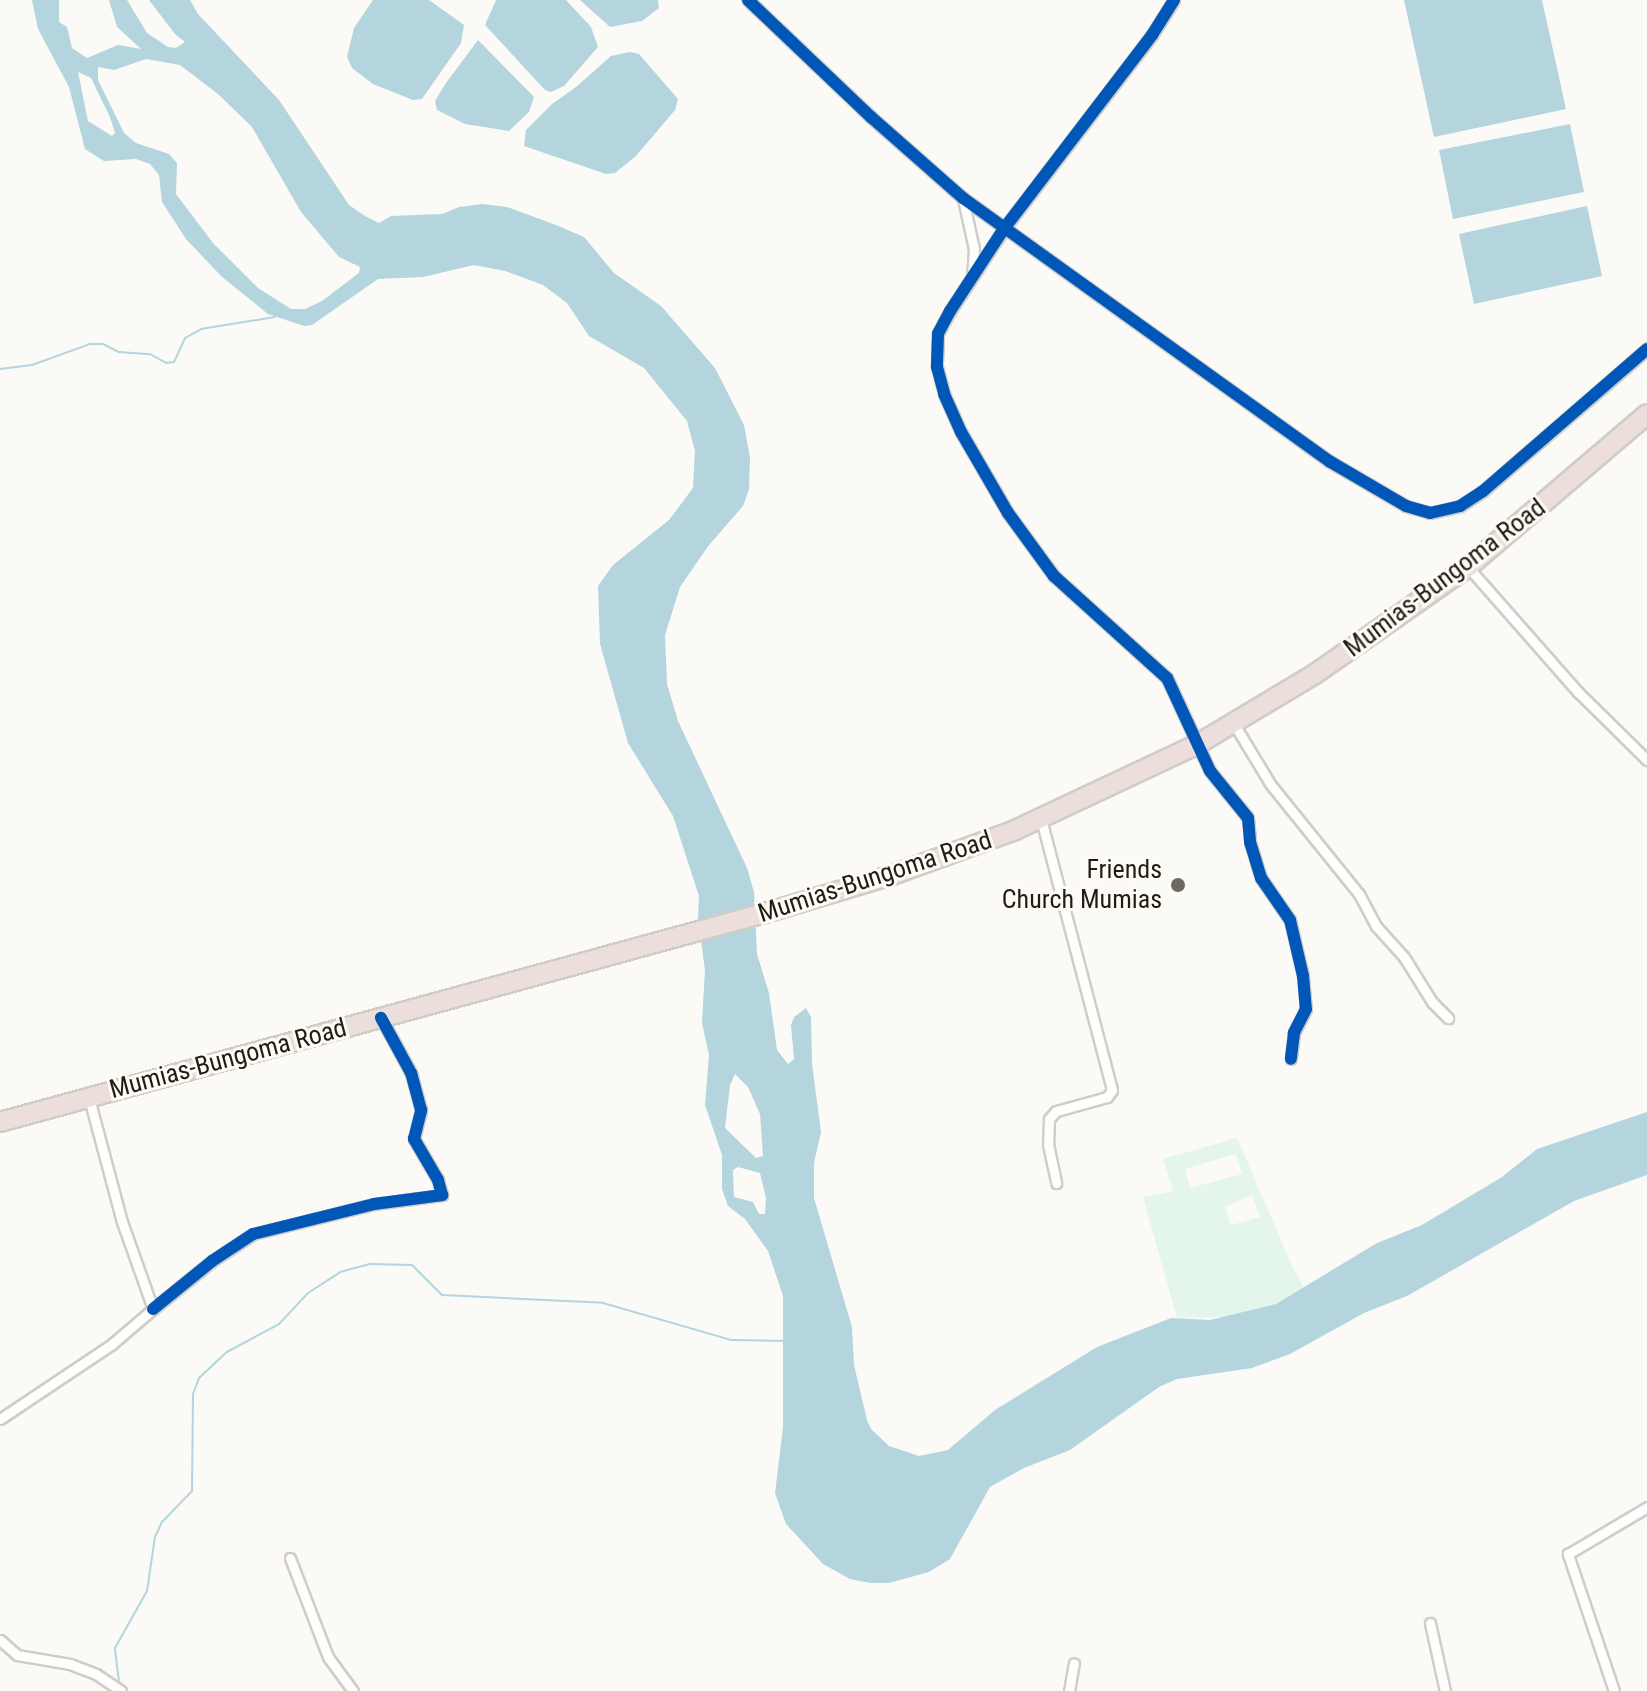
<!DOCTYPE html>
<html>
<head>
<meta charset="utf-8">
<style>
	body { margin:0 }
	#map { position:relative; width:1647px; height:1691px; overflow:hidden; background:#fbfaf7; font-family:"Roboto Condensed",sans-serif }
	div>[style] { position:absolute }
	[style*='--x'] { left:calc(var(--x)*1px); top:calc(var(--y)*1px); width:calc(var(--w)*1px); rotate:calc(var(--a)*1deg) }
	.green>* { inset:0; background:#e4f6e9 }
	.water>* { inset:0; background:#b4d4de }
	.stream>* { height:2px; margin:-1px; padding:0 1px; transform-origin:1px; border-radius:1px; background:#b4d4de }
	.roads { filter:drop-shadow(2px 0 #d0cdc7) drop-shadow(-2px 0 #d0cdc7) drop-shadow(0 2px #d0cdc7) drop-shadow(0 -2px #d0cdc7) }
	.street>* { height:9px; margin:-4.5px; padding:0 4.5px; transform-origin:4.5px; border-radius:4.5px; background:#fefefe }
	.highway>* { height:18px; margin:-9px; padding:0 9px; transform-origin:9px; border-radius:9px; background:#ecdfdb }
	.cycleway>* { height:12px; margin:-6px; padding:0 6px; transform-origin:6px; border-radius:6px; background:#0057b8 }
	.dots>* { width:22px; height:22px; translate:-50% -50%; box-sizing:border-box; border:4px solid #fdfbf5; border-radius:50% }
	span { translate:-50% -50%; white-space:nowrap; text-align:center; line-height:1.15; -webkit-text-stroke:6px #fdfbf5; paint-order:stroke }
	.street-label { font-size:26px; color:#211d12 }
	.poi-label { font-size:26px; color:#211d12 }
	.right { translate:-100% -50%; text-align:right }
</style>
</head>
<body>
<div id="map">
	<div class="green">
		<i style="clip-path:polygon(evenodd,1237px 1138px,1292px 1266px,1304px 1288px,1276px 1304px,1228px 1317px,1177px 1318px,1143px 1197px,1173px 1191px,1163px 1159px,1237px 1138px,1232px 1155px,1236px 1155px,1242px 1174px,1190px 1188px,1185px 1169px,1232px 1155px,1237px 1138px,1252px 1195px,1260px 1217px,1231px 1225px,1225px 1207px,1252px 1195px)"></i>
	</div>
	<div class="water">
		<i style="clip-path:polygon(evenodd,32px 0,59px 0,59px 22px,67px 27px,72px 48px,87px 58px,118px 45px,141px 49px,117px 27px,109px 0,127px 0,147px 33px,168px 47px,176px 48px,185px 42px,175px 34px,149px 0,190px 0,198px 14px,279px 100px,349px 205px,365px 216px,379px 223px,391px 216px,442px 214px,459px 207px,482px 204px,507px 207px,556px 225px,584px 237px,614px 273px,661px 306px,715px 368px,744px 425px,750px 458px,749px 489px,743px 506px,709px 545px,680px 587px,665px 635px,667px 684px,678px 721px,747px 868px,754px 892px,757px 954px,769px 993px,777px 1050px,788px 1064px,794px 1059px,791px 1025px,794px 1017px,806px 1008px,811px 1017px,812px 1064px,821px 1132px,814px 1163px,814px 1198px,852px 1327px,854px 1365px,867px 1420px,871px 1429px,889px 1446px,919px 1456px,948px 1450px,995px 1410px,1097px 1347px,1171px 1318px,1210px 1320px,1276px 1304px,1377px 1243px,1422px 1225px,1502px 1177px,1537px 1149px,1647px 1112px,1647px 1175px,1574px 1201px,1407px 1296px,1364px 1313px,1290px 1354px,1252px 1368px,1177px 1379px,1159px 1387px,1070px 1450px,1024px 1468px,990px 1487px,950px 1559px,929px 1572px,889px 1583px,870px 1583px,850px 1579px,823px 1564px,786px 1524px,775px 1493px,783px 1427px,783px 1296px,768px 1251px,745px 1219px,728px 1206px,722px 1189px,722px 1155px,705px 1105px,709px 1055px,702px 1023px,705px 970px,698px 918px,699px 896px,673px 816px,628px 743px,600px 644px,598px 586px,613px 565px,669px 520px,693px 488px,695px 451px,687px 421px,644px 368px,589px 336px,567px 303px,543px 285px,505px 271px,474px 265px,423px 277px,378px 279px,312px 325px,304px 326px,268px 314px,221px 276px,186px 239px,162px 202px,159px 175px,150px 164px,136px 159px,104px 161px,85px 149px,69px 87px,38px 29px,32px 0,146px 59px,180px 65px,218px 94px,252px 127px,301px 212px,339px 257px,360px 267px,359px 273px,322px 301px,305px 309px,291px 309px,258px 288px,213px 243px,176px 194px,177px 163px,169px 154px,136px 143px,124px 133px,98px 80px,98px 67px,114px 70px,146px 59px,32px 0,78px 72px,91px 78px,110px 117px,115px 133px,112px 136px,88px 121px,78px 72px,32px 0,735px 1074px,748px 1087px,760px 1114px,763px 1156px,756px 1158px,725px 1128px,730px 1085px,735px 1074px,32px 0,738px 1167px,760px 1173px,766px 1198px,765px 1214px,759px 1214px,753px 1202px,734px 1197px,733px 1170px,738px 1167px)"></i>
		<i style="clip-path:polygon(373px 0,429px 0,464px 25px,461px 43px,422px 99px,413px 100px,373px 84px,352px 68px,347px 57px,354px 28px)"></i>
		<i style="clip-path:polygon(496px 0,566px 0,591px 27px,598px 47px,564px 86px,551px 92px,545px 90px,485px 25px)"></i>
		<i style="clip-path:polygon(580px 0,658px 0,659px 8px,642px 21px,610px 27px)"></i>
		<i style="clip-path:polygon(1404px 0,1542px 0,1566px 109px,1434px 137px)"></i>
		<i style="clip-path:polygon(478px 40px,534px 97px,529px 112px,509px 131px,465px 124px,437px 110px,435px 101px,446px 83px)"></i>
		<i style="clip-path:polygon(630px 52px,639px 54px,678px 99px,675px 110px,636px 156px,615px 173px,606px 174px,524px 146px,526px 130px,552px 104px,576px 87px,611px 56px)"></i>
		<i style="clip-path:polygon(1570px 124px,1584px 192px,1453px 219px,1439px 150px)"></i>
		<i style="clip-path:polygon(1587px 206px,1602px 276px,1474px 304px,1459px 234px)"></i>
	</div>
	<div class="stream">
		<i style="--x:0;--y:369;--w:32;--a:-7"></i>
		<i style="--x:32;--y:365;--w:62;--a:-19.9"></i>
		<i style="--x:90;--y:344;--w:13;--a:0"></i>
		<i style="--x:103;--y:344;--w:18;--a:27"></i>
		<i style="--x:119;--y:352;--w:31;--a:4"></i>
		<i style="--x:150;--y:354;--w:18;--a:29"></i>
		<i style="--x:166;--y:363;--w:8;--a:-7"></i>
		<i style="--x:174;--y:362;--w:26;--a:-65"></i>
		<i style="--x:185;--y:338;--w:18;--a:-29"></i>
		<i style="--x:201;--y:329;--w:75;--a:-9.2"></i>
		<i style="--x:119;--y:1682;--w:34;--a:-97"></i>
		<i style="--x:115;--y:1648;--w:65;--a:-60.7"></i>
		<i style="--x:147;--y:1591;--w:55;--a:-81.6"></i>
		<i style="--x:155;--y:1537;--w:17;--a:-65"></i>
		<i style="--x:162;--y:1522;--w:43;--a:-45.9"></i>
		<i style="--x:192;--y:1491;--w:97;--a:-89.4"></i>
		<i style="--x:193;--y:1394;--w:17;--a:-69"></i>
		<i style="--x:199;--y:1378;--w:38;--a:-43"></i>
		<i style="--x:227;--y:1352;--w:59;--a:-28.3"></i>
		<i style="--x:279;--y:1324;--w:42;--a:-46.9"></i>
		<i style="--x:308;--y:1293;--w:38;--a:-33"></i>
		<i style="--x:340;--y:1272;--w:31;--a:-15"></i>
		<i style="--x:370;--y:1264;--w:42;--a:1.4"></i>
		<i style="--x:412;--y:1265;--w:42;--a:45"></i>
		<i style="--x:442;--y:1295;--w:161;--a:2.8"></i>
		<i style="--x:603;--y:1303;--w:133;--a:16.1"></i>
		<i style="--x:731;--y:1340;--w:55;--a:1"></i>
	</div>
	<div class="roads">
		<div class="street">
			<i style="--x:748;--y:0;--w:170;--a:43.6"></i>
			<i style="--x:871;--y:117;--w:123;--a:41.4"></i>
			<i style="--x:963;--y:198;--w:451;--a:35.7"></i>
			<i style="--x:1329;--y:461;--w:89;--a:30.3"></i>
			<i style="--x:1406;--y:506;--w:25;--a:16"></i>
			<i style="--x:1430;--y:513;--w:31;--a:-13"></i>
			<i style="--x:1460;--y:506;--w:27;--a:-33"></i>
			<i style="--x:1483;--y:491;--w:217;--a:-40.9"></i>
			<i style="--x:1174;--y:0;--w:41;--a:122.2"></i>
			<i style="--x:1152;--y:35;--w:242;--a:127.4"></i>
			<i style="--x:1005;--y:227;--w:100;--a:123.2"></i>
			<i style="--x:950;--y:311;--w:26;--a:118"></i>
			<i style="--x:938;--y:334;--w:33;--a:92"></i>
			<i style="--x:937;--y:367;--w:28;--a:75"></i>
			<i style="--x:944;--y:394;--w:42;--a:65.9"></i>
			<i style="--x:961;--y:432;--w:94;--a:59.9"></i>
			<i style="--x:1008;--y:513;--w:78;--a:53.9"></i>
			<i style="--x:1054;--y:576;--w:152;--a:42.1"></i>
			<i style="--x:1167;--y:678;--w:102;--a:65.2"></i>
			<i style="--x:1210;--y:771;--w:60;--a:51"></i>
			<i style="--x:1248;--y:818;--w:24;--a:85"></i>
			<i style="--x:1250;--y:842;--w:38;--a:73"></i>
			<i style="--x:1261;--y:878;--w:51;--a:55.4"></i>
			<i style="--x:1290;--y:920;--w:57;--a:76.9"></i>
			<i style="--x:1303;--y:976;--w:33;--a:85"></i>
			<i style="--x:1306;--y:1009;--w:27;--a:117"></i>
			<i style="--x:1294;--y:1033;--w:26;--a:97"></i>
			<i style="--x:963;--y:199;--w:51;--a:77.6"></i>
			<i style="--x:974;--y:249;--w:26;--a:94"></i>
			<i style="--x:1468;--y:567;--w:167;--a:48.7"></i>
			<i style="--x:1578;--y:692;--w:97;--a:44.6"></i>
			<i style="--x:1234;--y:724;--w:71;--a:58.8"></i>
			<i style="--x:1271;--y:785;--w:140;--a:51.1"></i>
			<i style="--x:1359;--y:894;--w:36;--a:62"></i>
			<i style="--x:1376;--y:926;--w:42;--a:47.9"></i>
			<i style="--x:1404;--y:957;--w:53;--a:58.1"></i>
			<i style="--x:1432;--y:1002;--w:23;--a:45"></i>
			<i style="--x:1041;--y:819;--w:280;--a:75.3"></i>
			<i style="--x:1112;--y:1090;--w:9;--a:126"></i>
			<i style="--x:1107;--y:1097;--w:53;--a:164.6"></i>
			<i style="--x:1056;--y:1111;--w:11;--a:131"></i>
			<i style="--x:1049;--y:1119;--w:25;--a:92"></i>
			<i style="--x:1048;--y:1144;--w:40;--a:78"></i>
			<i style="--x:153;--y:1309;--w:76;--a:-39.1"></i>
			<i style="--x:212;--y:1261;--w:49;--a:-33.4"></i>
			<i style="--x:253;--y:1234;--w:125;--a:-13.9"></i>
			<i style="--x:374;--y:1204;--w:69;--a:-7.5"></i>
			<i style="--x:442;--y:1195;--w:16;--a:-105"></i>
			<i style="--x:438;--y:1180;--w:48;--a:-120.3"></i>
			<i style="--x:414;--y:1139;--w:30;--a:-76"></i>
			<i style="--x:421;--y:1110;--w:38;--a:-105"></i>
			<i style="--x:411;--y:1073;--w:63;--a:-118.6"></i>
			<i style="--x:0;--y:1419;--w:135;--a:-33.8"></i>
			<i style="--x:112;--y:1344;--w:54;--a:-40.5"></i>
			<i style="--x:153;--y:1309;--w:92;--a:-109.6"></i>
			<i style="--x:122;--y:1222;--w:128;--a:-104.9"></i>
			<i style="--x:290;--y:1558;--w:106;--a:69"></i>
			<i style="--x:328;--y:1657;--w:42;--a:53.7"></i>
			<i style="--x:1430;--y:1623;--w:70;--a:77.6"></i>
			<i style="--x:0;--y:1640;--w:23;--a:41"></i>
			<i style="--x:17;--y:1655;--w:54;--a:9.6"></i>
			<i style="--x:70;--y:1664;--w:28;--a:21"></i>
			<i style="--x:96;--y:1674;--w:30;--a:34"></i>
			<i style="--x:1069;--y:1691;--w:28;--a:-80"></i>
			<i style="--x:1614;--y:1691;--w:145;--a:-108.6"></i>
			<i style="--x:1568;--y:1554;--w:92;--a:-30.7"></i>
		</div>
		<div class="highway">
			<i style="--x:0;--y:1122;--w:800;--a:-15.29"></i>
			<i style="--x:772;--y:911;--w:125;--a:-16.7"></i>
			<i style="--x:892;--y:875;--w:129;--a:-20"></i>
			<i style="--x:1013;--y:831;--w:204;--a:-25.2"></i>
			<i style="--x:1198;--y:744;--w:136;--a:-30.9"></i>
			<i style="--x:1315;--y:674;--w:187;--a:-35"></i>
			<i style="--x:1468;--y:567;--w:235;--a:-40.5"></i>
		</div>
	</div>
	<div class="cycleway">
		<i style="--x:748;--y:0;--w:170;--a:43.6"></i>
		<i style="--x:871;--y:117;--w:123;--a:41.4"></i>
		<i style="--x:963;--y:198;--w:451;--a:35.7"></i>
		<i style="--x:1329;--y:461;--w:89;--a:30.3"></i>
		<i style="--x:1406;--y:506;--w:25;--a:16"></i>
		<i style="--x:1430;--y:513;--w:31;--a:-13"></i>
		<i style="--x:1460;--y:506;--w:27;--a:-33"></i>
		<i style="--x:1483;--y:491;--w:217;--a:-40.9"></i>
		<i style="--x:1174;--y:0;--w:41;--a:122.2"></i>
		<i style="--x:1152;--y:35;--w:242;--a:127.4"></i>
		<i style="--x:1005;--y:227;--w:100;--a:123.2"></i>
		<i style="--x:950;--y:311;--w:26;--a:118"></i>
		<i style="--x:938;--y:334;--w:33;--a:92"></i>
		<i style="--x:937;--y:367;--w:28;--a:75"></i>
		<i style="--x:944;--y:394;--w:42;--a:65.9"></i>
		<i style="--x:961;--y:432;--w:94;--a:59.9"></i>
		<i style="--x:1008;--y:513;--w:78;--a:53.9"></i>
		<i style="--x:1054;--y:576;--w:152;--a:42.1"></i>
		<i style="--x:1167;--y:678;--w:102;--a:65.2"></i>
		<i style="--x:1210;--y:771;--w:60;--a:51"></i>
		<i style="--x:1248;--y:818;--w:24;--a:85"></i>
		<i style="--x:1250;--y:842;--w:38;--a:73"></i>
		<i style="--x:1261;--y:878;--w:51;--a:55.4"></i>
		<i style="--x:1290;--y:920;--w:57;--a:76.9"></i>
		<i style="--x:1303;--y:976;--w:33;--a:85"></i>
		<i style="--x:1306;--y:1009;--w:27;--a:117"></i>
		<i style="--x:1294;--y:1033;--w:26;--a:97"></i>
		<i style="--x:153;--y:1309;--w:76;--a:-39.1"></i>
		<i style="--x:212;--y:1261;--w:49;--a:-33.4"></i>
		<i style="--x:253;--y:1234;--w:125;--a:-13.9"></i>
		<i style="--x:374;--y:1204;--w:69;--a:-7.5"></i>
		<i style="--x:442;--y:1195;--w:16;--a:-105"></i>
		<i style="--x:438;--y:1180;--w:48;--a:-120.3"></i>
		<i style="--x:414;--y:1139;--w:30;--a:-76"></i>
		<i style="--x:421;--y:1110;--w:38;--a:-105"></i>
		<i style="--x:411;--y:1073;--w:63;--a:-118.6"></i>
	</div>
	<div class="dots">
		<i style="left:1178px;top:885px;background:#6d6a62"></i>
	</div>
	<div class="street-label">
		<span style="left:1445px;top:578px;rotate:-37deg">Mumias-Bungoma Road</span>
		<span style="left:875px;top:877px;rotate:-18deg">Mumias-Bungoma Road</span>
		<span style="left:228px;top:1059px;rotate:-15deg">Mumias-Bungoma Road</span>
	</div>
	<div class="poi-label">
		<span class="right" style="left:1162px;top:885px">Friends<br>Church Mumias</span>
	</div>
</div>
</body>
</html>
